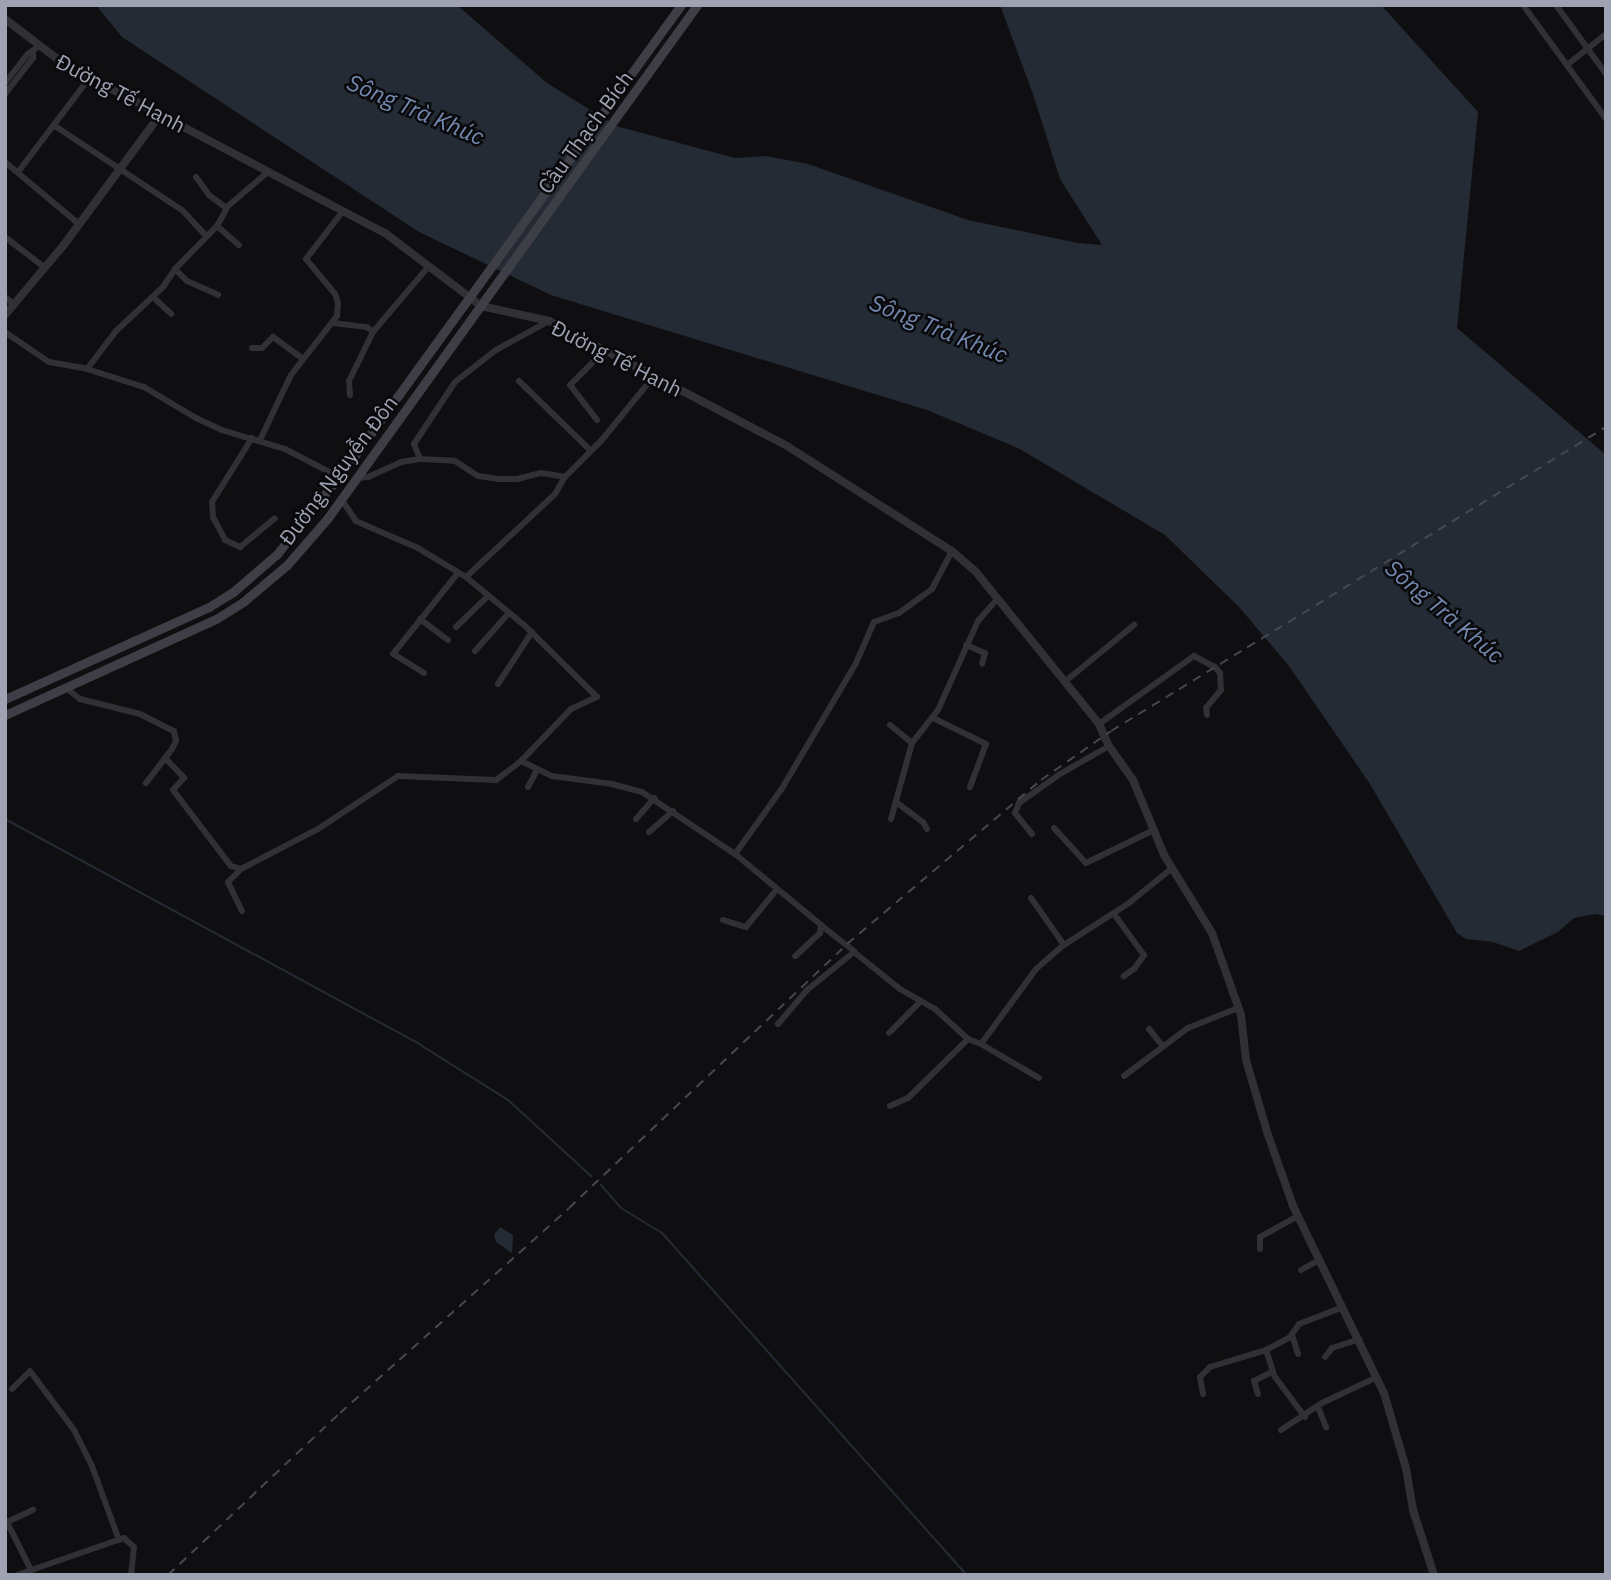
<!DOCTYPE html>
<html>
<head>
<meta charset="utf-8">
<style>
	body { margin:0 }
	#map { position:relative; width:1611px; height:1580px; overflow:hidden; background:#0f0f11; font-family:"IBM Plex Sans",sans-serif }
	div>[style] { position:absolute }
	[style*='--x'] { left:calc(var(--x)*1px); top:calc(var(--y)*1px); width:calc(var(--w)*1px); rotate:calc(var(--a)*1deg) }
	.water>* { inset:0; background:#252b34 }
	.stream>* { height:2px; margin:-1px; padding:0 1px; transform-origin:1px; border-radius:1px; background:#252b34 }
	.minor>* { height:6px; margin:-3px; padding:0 3px; transform-origin:3px; border-radius:3px; background:#303036 }
	.tertiary>* { height:8px; margin:-4px; padding:0 4px; transform-origin:4px; border-radius:4px; background:#303036 }
	.secondary>* { height:9px; margin:-4.5px; padding:0 4.5px; transform-origin:4.5px; border-radius:4.5px; background:#3e3e46 }
	.rail>* { height:2px; margin-top:-1px; transform-origin:0; background:repeating-linear-gradient(90deg,#47474f 0 9px,transparent 0 16px) }
	span { translate:-50% -50%; white-space:nowrap; text-align:center; line-height:1.15; -webkit-text-stroke:5px #0a0a0c; paint-order:stroke }
	.street-label { font-size:21px; color:#9fa2b2 }
	.water-label { font-size:23px; color:#7489b0; font-style:italic }
	.frame { position:absolute; inset:0; border:7px solid #9fa2b2; pointer-events:none }
</style>
</head>
<body>
<div id="map">
	<div class="water">
		<i style="clip-path:polygon(96px 5px,457px 5px,547px 83px,616px 126px,735px 158px,766px 156px,808px 164px,968px 220px,1078px 243px,1102px 245px,1060px 179px,1033px 94px,1000px 5px,1381px 5px,1478px 112px,1457px 328px,1606px 455px,1606px 916px,1595px 914px,1574px 918px,1558px 932px,1519px 951px,1493px 942px,1466px 939px,1457px 933px,1370px 784px,1289px 666px,1239px 607px,1165px 535px,1018px 448px,927px 410px,551px 295px,419px 232px,122px 37px)"></i>
		<i style="clip-path:polygon(500px 1227px,513px 1235px,512px 1253px,496px 1242px,494px 1235px)"></i>
	</div>
	<div class="stream">
		<i style="--x:5;--y:819;--w:471;--a:28.5"></i>
		<i style="--x:419;--y:1044;--w:105;--a:32.2"></i>
		<i style="--x:508;--y:1100;--w:113;--a:42.5"></i>
		<i style="--x:601;--y:1185;--w:30;--a:49"></i>
		<i style="--x:621;--y:1208;--w:48;--a:31.4"></i>
		<i style="--x:662;--y:1233;--w:458;--a:48.3"></i>
	</div>
	<div class="minor">
		<i style="--x:1523;--y:5;--w:141;--a:53.9"></i>
		<i style="--x:1556;--y:5;--w:85;--a:54.1"></i>
		<i style="--x:1567;--y:65;--w:50;--a:-38.5"></i>
		<i style="--x:5;--y:83;--w:37;--a:-52"></i>
		<i style="--x:28;--y:54;--w:14;--a:-36"></i>
		<i style="--x:5;--y:94;--w:46;--a:-52.1"></i>
		<i style="--x:33;--y:58;--w:5;--a:-90"></i>
		<i style="--x:55;--y:126;--w:152;--a:33.5"></i>
		<i style="--x:182;--y:210;--w:34;--a:47"></i>
		<i style="--x:5;--y:162;--w:97;--a:40"></i>
		<i style="--x:18;--y:172;--w:119;--a:-52.8"></i>
		<i style="--x:196;--y:177;--w:22;--a:54"></i>
		<i style="--x:209;--y:195;--w:21;--a:37"></i>
		<i style="--x:217;--y:226;--w:29;--a:41"></i>
		<i style="--x:5;--y:237;--w:49;--a:37.6"></i>
		<i style="--x:175;--y:269;--w:17;--a:45"></i>
		<i style="--x:187;--y:281;--w:34;--a:24"></i>
		<i style="--x:5;--y:297;--w:11;--a:38"></i>
		<i style="--x:153;--y:297;--w:25;--a:43"></i>
		<i style="--x:333;--y:323;--w:34;--a:7"></i>
		<i style="--x:367;--y:327;--w:8;--a:40"></i>
		<i style="--x:5;--y:332;--w:53;--a:34.3"></i>
		<i style="--x:49;--y:362;--w:39;--a:10"></i>
		<i style="--x:87;--y:369;--w:60;--a:17.5"></i>
		<i style="--x:144;--y:387;--w:61;--a:30.8"></i>
		<i style="--x:196;--y:418;--w:29;--a:25"></i>
		<i style="--x:222;--y:430;--w:66;--a:16.8"></i>
		<i style="--x:285;--y:449;--w:61;--a:27.4"></i>
		<i style="--x:252;--y:348;--w:10;--a:0"></i>
		<i style="--x:262;--y:348;--w:16;--a:-45"></i>
		<i style="--x:273;--y:337;--w:37;--a:36"></i>
		<i style="--x:87;--y:369;--w:48;--a:-52.7"></i>
		<i style="--x:116;--y:331;--w:64;--a:-43.1"></i>
		<i style="--x:163;--y:287;--w:22;--a:-56"></i>
		<i style="--x:175;--y:269;--w:60;--a:-45.7"></i>
		<i style="--x:217;--y:226;--w:23;--a:-61"></i>
		<i style="--x:228;--y:206;--w:54;--a:-40.5"></i>
		<i style="--x:519;--y:381;--w:100;--a:44.2"></i>
		<i style="--x:350;--y:395;--w:14;--a:-94"></i>
		<i style="--x:349;--y:381;--w:55;--a:-63.9"></i>
		<i style="--x:373;--y:332;--w:87;--a:-49.7"></i>
		<i style="--x:597;--y:420;--w:44;--a:-127.6"></i>
		<i style="--x:570;--y:385;--w:49;--a:-45"></i>
		<i style="--x:252;--y:438;--w:75;--a:122"></i>
		<i style="--x:212;--y:502;--w:15;--a:86"></i>
		<i style="--x:213;--y:517;--w:26;--a:62"></i>
		<i style="--x:225;--y:540;--w:17;--a:25"></i>
		<i style="--x:240;--y:547;--w:45;--a:-39.6"></i>
		<i style="--x:260;--y:440;--w:72;--a:-64.5"></i>
		<i style="--x:291;--y:375;--w:75;--a:-52.1"></i>
		<i style="--x:337;--y:316;--w:13;--a:-86"></i>
		<i style="--x:338;--y:303;--w:9;--a:-108"></i>
		<i style="--x:335;--y:294;--w:45;--a:-129.6"></i>
		<i style="--x:306;--y:259;--w:61;--a:-52.4"></i>
		<i style="--x:420;--y:459;--w:16;--a:-112"></i>
		<i style="--x:414;--y:444;--w:74;--a:-56.5"></i>
		<i style="--x:455;--y:382;--w:52;--a:-38"></i>
		<i style="--x:496;--y:350;--w:60;--a:-28.7"></i>
		<i style="--x:357;--y:478;--w:11;--a:-5"></i>
		<i style="--x:368;--y:477;--w:36;--a:-24"></i>
		<i style="--x:401;--y:462;--w:19;--a:-9"></i>
		<i style="--x:420;--y:459;--w:35;--a:3"></i>
		<i style="--x:455;--y:461;--w:27;--a:33"></i>
		<i style="--x:478;--y:476;--w:21;--a:8"></i>
		<i style="--x:499;--y:479;--w:18;--a:0"></i>
		<i style="--x:517;--y:479;--w:25;--a:-14"></i>
		<i style="--x:541;--y:473;--w:24;--a:9"></i>
		<i style="--x:466;--y:577;--w:122;--a:-43"></i>
		<i style="--x:555;--y:494;--w:20;--a:-60"></i>
		<i style="--x:565;--y:477;--w:51;--a:-45"></i>
		<i style="--x:601;--y:441;--w:84;--a:-50.8"></i>
		<i style="--x:420;--y:619;--w:35;--a:37"></i>
		<i style="--x:456;--y:627;--w:45;--a:-44.1"></i>
		<i style="--x:966;--y:645;--w:21;--a:23"></i>
		<i style="--x:985;--y:653;--w:11;--a:105"></i>
		<i style="--x:475;--y:651;--w:50;--a:-48.3"></i>
		<i style="--x:424;--y:673;--w:36;--a:-148"></i>
		<i style="--x:393;--y:654;--w:104;--a:-51.3"></i>
		<i style="--x:1067;--y:680;--w:87;--a:-39.4"></i>
		<i style="--x:498;--y:684;--w:62;--a:-56.8"></i>
		<i style="--x:66;--y:688;--w:18;--a:38"></i>
		<i style="--x:80;--y:699;--w:62;--a:14"></i>
		<i style="--x:140;--y:714;--w:38;--a:27"></i>
		<i style="--x:174;--y:731;--w:10;--a:79"></i>
		<i style="--x:176;--y:741;--w:9;--a:117"></i>
		<i style="--x:172;--y:749;--w:43;--a:127.4"></i>
		<i style="--x:933;--y:718;--w:59;--a:26.1"></i>
		<i style="--x:986;--y:744;--w:46;--a:110.4"></i>
		<i style="--x:1099;--y:724;--w:117;--a:-35.6"></i>
		<i style="--x:1194;--y:656;--w:24;--a:28"></i>
		<i style="--x:1215;--y:667;--w:8;--a:50"></i>
		<i style="--x:1220;--y:673;--w:17;--a:87"></i>
		<i style="--x:1221;--y:690;--w:23;--a:130"></i>
		<i style="--x:1206;--y:708;--w:7;--a:82"></i>
		<i style="--x:890;--y:725;--w:28;--a:39"></i>
		<i style="--x:165;--y:758;--w:28;--a:46"></i>
		<i style="--x:184;--y:778;--w:16;--a:133"></i>
		<i style="--x:173;--y:790;--w:96;--a:52.7"></i>
		<i style="--x:231;--y:866;--w:10;--a:17"></i>
		<i style="--x:521;--y:761;--w:34;--a:26"></i>
		<i style="--x:552;--y:776;--w:61;--a:7.6"></i>
		<i style="--x:612;--y:784;--w:31;--a:15"></i>
		<i style="--x:642;--y:792;--w:112;--a:33.7"></i>
		<i style="--x:735;--y:854;--w:112;--a:39.5"></i>
		<i style="--x:821;--y:925;--w:8;--a:97"></i>
		<i style="--x:820;--y:933;--w:34;--a:137"></i>
		<i style="--x:528;--y:787;--w:19;--a:-62"></i>
		<i style="--x:896;--y:802;--w:34;--a:37"></i>
		<i style="--x:923;--y:822;--w:8;--a:60"></i>
		<i style="--x:636;--y:819;--w:28;--a:-49"></i>
		<i style="--x:891;--y:819;--w:79;--a:-74.6"></i>
		<i style="--x:912;--y:743;--w:42;--a:-51.8"></i>
		<i style="--x:938;--y:710;--w:98;--a:-65.8"></i>
		<i style="--x:978;--y:621;--w:29;--a:-49"></i>
		<i style="--x:1054;--y:828;--w:47;--a:47.6"></i>
		<i style="--x:1086;--y:863;--w:76;--a:-25.9"></i>
		<i style="--x:649;--y:832;--w:32;--a:-41"></i>
		<i style="--x:1032;--y:834;--w:27;--a:-129"></i>
		<i style="--x:1015;--y:813;--w:11;--a:-68"></i>
		<i style="--x:1019;--y:803;--w:50;--a:-35.3"></i>
		<i style="--x:1060;--y:774;--w:56;--a:-29.7"></i>
		<i style="--x:735;--y:854;--w:79;--a:-54.3"></i>
		<i style="--x:781;--y:790;--w:147;--a:-59.4"></i>
		<i style="--x:856;--y:663;--w:45;--a:-66.3"></i>
		<i style="--x:874;--y:622;--w:27;--a:-20"></i>
		<i style="--x:899;--y:613;--w:41;--a:-36"></i>
		<i style="--x:932;--y:589;--w:43;--a:-62.2"></i>
		<i style="--x:1031;--y:898;--w:57;--a:54.9"></i>
		<i style="--x:242;--y:911;--w:32;--a:-116"></i>
		<i style="--x:228;--y:882;--w:18;--a:-45"></i>
		<i style="--x:241;--y:869;--w:87;--a:-27.5"></i>
		<i style="--x:318;--y:829;--w:96;--a:-33.5"></i>
		<i style="--x:398;--y:776;--w:98;--a:2.3"></i>
		<i style="--x:496;--y:780;--w:31;--a:-37"></i>
		<i style="--x:521;--y:761;--w:72;--a:-46.1"></i>
		<i style="--x:571;--y:709;--w:29;--a:-25"></i>
		<i style="--x:597;--y:697;--w:103;--a:-135.4"></i>
		<i style="--x:524;--y:625;--w:75;--a:-140.4"></i>
		<i style="--x:466;--y:577;--w:56;--a:-148.9"></i>
		<i style="--x:418;--y:548;--w:68;--a:-156.5"></i>
		<i style="--x:356;--y:521;--w:27;--a:-124"></i>
		<i style="--x:1114;--y:914;--w:51;--a:53.8"></i>
		<i style="--x:1144;--y:955;--w:16;--a:125"></i>
		<i style="--x:1135;--y:968;--w:14;--a:144"></i>
		<i style="--x:723;--y:920;--w:24;--a:17"></i>
		<i style="--x:746;--y:927;--w:49;--a:-50.8"></i>
		<i style="--x:822;--y:926;--w:41;--a:38"></i>
		<i style="--x:778;--y:1024;--w:45;--a:-49.5"></i>
		<i style="--x:807;--y:990;--w:60;--a:-39"></i>
		<i style="--x:854;--y:952;--w:59;--a:38.8"></i>
		<i style="--x:900;--y:989;--w:40;--a:29.7"></i>
		<i style="--x:935;--y:1009;--w:45;--a:42.3"></i>
		<i style="--x:968;--y:1039;--w:14;--a:21"></i>
		<i style="--x:981;--y:1044;--w:93;--a:-53.7"></i>
		<i style="--x:1036;--y:969;--w:37;--a:-41"></i>
		<i style="--x:1064;--y:945;--w:77;--a:-32.9"></i>
		<i style="--x:1129;--y:903;--w:55;--a:-39.1"></i>
		<i style="--x:1149;--y:1029;--w:21;--a:51"></i>
		<i style="--x:889;--y:1033;--w:45;--a:-45"></i>
		<i style="--x:981;--y:1044;--w:67;--a:30.4"></i>
		<i style="--x:1124;--y:1076;--w:80;--a:-36.9"></i>
		<i style="--x:1188;--y:1028;--w:54;--a:-21.8"></i>
		<i style="--x:890;--y:1106;--w:20;--a:-24"></i>
		<i style="--x:908;--y:1098;--w:84;--a:-44.5"></i>
		<i style="--x:1260;--y:1249;--w:12;--a:-90"></i>
		<i style="--x:1260;--y:1237;--w:43;--a:-28.9"></i>
		<i style="--x:1301;--y:1270;--w:21;--a:-29"></i>
		<i style="--x:1292;--y:1335;--w:20;--a:72"></i>
		<i style="--x:1266;--y:1350;--w:28;--a:72"></i>
		<i style="--x:1275;--y:1377;--w:50;--a:53.1"></i>
		<i style="--x:1325;--y:1357;--w:11;--a:-52"></i>
		<i style="--x:1332;--y:1348;--w:29;--a:-18"></i>
		<i style="--x:12;--y:1389;--w:25;--a:-45"></i>
		<i style="--x:30;--y:1371;--w:74;--a:53.3"></i>
		<i style="--x:74;--y:1430;--w:40;--a:63.4"></i>
		<i style="--x:92;--y:1466;--w:79;--a:70"></i>
		<i style="--x:1203;--y:1394;--w:17;--a:-100"></i>
		<i style="--x:1200;--y:1377;--w:14;--a:-45"></i>
		<i style="--x:1210;--y:1367;--w:59;--a:-16.9"></i>
		<i style="--x:1266;--y:1350;--w:26;--a:-28"></i>
		<i style="--x:1289;--y:1338;--w:17;--a:-54"></i>
		<i style="--x:1299;--y:1324;--w:47;--a:-21.1"></i>
		<i style="--x:1258;--y:1394;--w:14;--a:-107"></i>
		<i style="--x:1254;--y:1381;--w:20;--a:-27"></i>
		<i style="--x:1318;--y:1407;--w:22;--a:68"></i>
		<i style="--x:1281;--y:1430;--w:49;--a:-33.4"></i>
		<i style="--x:1322;--y:1403;--w:61;--a:-25.3"></i>
		<i style="--x:31;--y:1570;--w:54;--a:-116.6"></i>
		<i style="--x:7;--y:1522;--w:29;--a:-25"></i>
		<i style="--x:17;--y:1575;--w:113;--a:-19.1"></i>
		<i style="--x:124;--y:1538;--w:13;--a:42"></i>
		<i style="--x:134;--y:1547;--w:28;--a:96"></i>
	</div>
	<div class="tertiary">
		<i style="--x:5;--y:19;--w:74;--a:37.3"></i>
		<i style="--x:64;--y:64;--w:363;--a:27.8"></i>
		<i style="--x:385;--y:233;--w:121;--a:37.2"></i>
		<i style="--x:481;--y:306;--w:70;--a:12.4"></i>
		<i style="--x:549;--y:321;--w:269;--a:27.7"></i>
		<i style="--x:787;--y:446;--w:196;--a:32.5"></i>
		<i style="--x:952;--y:551;--w:32;--a:41"></i>
		<i style="--x:976;--y:572;--w:196;--a:51"></i>
		<i style="--x:1099;--y:724;--w:24;--a:66"></i>
		<i style="--x:1109;--y:746;--w:42;--a:54.8"></i>
		<i style="--x:1133;--y:780;--w:81;--a:67.5"></i>
		<i style="--x:1164;--y:855;--w:92;--a:58.4"></i>
		<i style="--x:1212;--y:933;--w:87;--a:70.5"></i>
		<i style="--x:1241;--y:1015;--w:45;--a:83.7"></i>
		<i style="--x:1246;--y:1060;--w:75;--a:73.7"></i>
		<i style="--x:1267;--y:1132;--w:78;--a:70.6"></i>
		<i style="--x:1293;--y:1206;--w:208;--a:64.1"></i>
		<i style="--x:1384;--y:1393;--w:78;--a:73.7"></i>
		<i style="--x:1406;--y:1468;--w:43;--a:80.5"></i>
		<i style="--x:1413;--y:1510;--w:68;--a:72.1"></i>
		<i style="--x:5;--y:315;--w:90;--a:-50"></i>
		<i style="--x:63;--y:246;--w:163;--a:-53.5"></i>
	</div>
	<div class="secondary">
		<i style="--x:5;--y:699;--w:224;--a:-24.3"></i>
		<i style="--x:209;--y:607;--w:28;--a:-32"></i>
		<i style="--x:233;--y:592;--w:58;--a:-40.8"></i>
		<i style="--x:277;--y:554;--w:109;--a:-51.3"></i>
		<i style="--x:345;--y:469;--w:573;--a:-54.09"></i>
		<i style="--x:5;--y:715;--w:232;--a:-24.5"></i>
		<i style="--x:216;--y:619;--w:32;--a:-32"></i>
		<i style="--x:243;--y:602;--w:57;--a:-40.1"></i>
		<i style="--x:287;--y:565;--w:61;--a:-49"></i>
		<i style="--x:327;--y:519;--w:633;--a:-54.25"></i>
	</div>
	<div class="rail">
		<i style="--x:168;--y:1575;--w:236;--a:-43.3"></i>
		<i style="--x:340;--y:1413;--w:307;--a:-41.8"></i>
		<i style="--x:569;--y:1208;--w:383;--a:-43.5"></i>
		<i style="--x:847;--y:944;--w:254;--a:-40.2"></i>
		<i style="--x:1041;--y:780;--w:85;--a:-35"></i>
		<i style="--x:1111;--y:731;--w:581;--a:-31.56"></i>
	</div>
	<div class="street-label">
		<span style="left:121px;top:93px;rotate:28deg">Đường Tế Hanh</span>
		<span style="left:585px;top:132px;rotate:-54deg">Cầu Thạch Bích</span>
		<span style="left:617px;top:358px;rotate:27deg">Đường Tế Hanh</span>
		<span style="left:338px;top:470px;rotate:-53deg">Đường Nguyễn Đôn</span>
	</div>
	<div class="water-label">
		<span style="left:416px;top:109px;rotate:23deg">Sông Trà Khúc</span>
		<span style="left:939px;top:328px;rotate:22deg">Sông Trà Khúc</span>
		<span style="left:1445px;top:611px;rotate:40deg">Sông Trà Khúc</span>
	</div>
	<div class="frame"></div>
</div>
</body>
</html>
